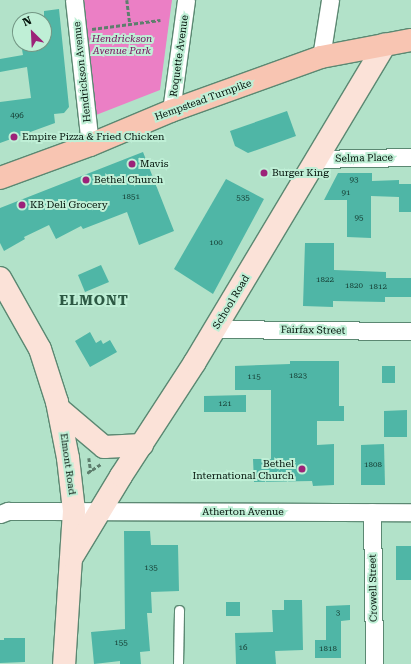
<!DOCTYPE html>
<html>
<head>
<meta charset="utf-8">
<style>
	body { margin:0 }
	#map { position:relative; width:411px; height:664px; overflow:hidden; background:#b2e2c9; font-family:"Roboto Serif",serif }
	div>[style] { position:absolute }
	[style*='--x'] { left:calc(var(--x)*1px); top:calc(var(--y)*1px); width:calc(var(--w)*1px); rotate:calc(var(--a)*1deg) }
	.green>* { inset:0; background:#eb7fc5 }
	.building>* { inset:0; background:#4fb6a6 }
	.path>* { height:2.5px; margin-top:-1.25px; transform-origin:0; background:repeating-linear-gradient(90deg,#5e7e6d 0 4px,transparent 0 6px) }
	.roads { filter:drop-shadow(1px 0 #5b8872) drop-shadow(-1px 0 #5b8872) drop-shadow(0 1px #5b8872) drop-shadow(0 -1px #5b8872) }
	.service>* { height:9px; margin:-4.5px; padding:0 4.5px; transform-origin:4.5px; border-radius:4.5px; background:#fff }
	.minor>* { height:17px; margin:-8.5px; padding:0 8.5px; transform-origin:8.5px; border-radius:8.5px; background:#fff }
	.secondary>* { height:22px; margin:-11px; padding:0 11px; transform-origin:11px; border-radius:11px; background:#fbe2d8 }
	.primary>* { height:22px; margin:-11px; padding:0 11px; transform-origin:11px; border-radius:11px; background:#f8c5b2 }
	.dots>* { width:11px; height:11px; translate:-50% -50%; box-sizing:border-box; border:2px solid #bfefd6; border-radius:50% }
	span { translate:-50% -50%; white-space:nowrap; text-align:center; line-height:1.15; -webkit-text-stroke:4px #bfefd6; paint-order:stroke }
	.number-label { font-size:8px; color:#143a30 }
	.number-label span { -webkit-text-stroke-width:0 }
	.park-label { font-size:10px; color:#750c59; font-style:italic }
	.street-label { font-size:10px; color:#011008 }
	.poi-label { font-size:10px; color:#011008 }
	.left { translate:0 -50%; text-align:left }
	.right { translate:-100% -50%; text-align:right }
	.district-label { font-size:14px; color:#2c5843; font-weight:700; letter-spacing:1px }
	.north { position:absolute; left:12px; top:12px; width:40px; height:40px; box-sizing:border-box; background:#bfefd6; border:1px solid #739684; border-radius:50%; rotate:336deg; font-size:11px; font-weight:700; line-height:16px; text-align:center; color:#011008 }
	.north::after { content:''; display:block; margin:auto; width:14px; height:18px; background:#9c2279; clip-path:polygon(50% 0,100% 100%,50% 72%,0 100%) }
</style>
</head>
<body>
<div id="map">
	<div class="green">
		<i style="clip-path:polygon(75px 0,172px 0,160px 90px,96px 115px,85px 106px)"></i>
	</div>
	<div class="building">
		<i style="clip-path:polygon(59px 9px,69px 107px,64px 113px,54px 114px,55px 123px,0 143px,0 102px,31px 98px,27px 67px,0 72px,0 59px,23px 55px,21px 44px,44px 44px,44px 11px)"></i>
		<i style="clip-path:polygon(287px 111px,296px 136px,248px 153px,235px 146px,230px 131px)"></i>
		<i style="clip-path:polygon(143px 152px,174px 231px,139px 245px,127px 212px,83px 229px,81px 226px,56px 239px,49px 225px,24px 237px,25px 239px,4px 251px,0 243px,0 208px)"></i>
		<i style="clip-path:polygon(338px 173px,372px 173px,372px 181px,399px 180px,399px 184px,411px 184px,411px 212px,399px 212px,399px 197px,371px 196px,371px 238px,347px 237px,347px 200px,324px 200px)"></i>
		<i style="clip-path:polygon(226px 179px,264px 199px,213px 294px,174px 269px)"></i>
		<i style="clip-path:polygon(305px 243px,334px 243px,334px 270px,386px 272px,386px 278px,411px 278px,411px 297px,385px 297px,385px 302px,333px 301px,333px 307px,303px 306px)"></i>
		<i style="clip-path:polygon(101px 265px,109px 282px,85px 292px,78px 275px)"></i>
		<i style="clip-path:polygon(90px 332px,96px 343px,101px 340px,103px 344px,110px 340px,117px 352px,90px 367px,75px 341px)"></i>
		<i style="clip-path:polygon(290px 361px,339px 361px,339px 406px,344px 406px,344px 421px,317px 421px,317px 445px,334px 444px,334px 485px,313px 486px,312px 481px,254px 482px,253px 459px,271px 459px,271px 390px,235px 390px,235px 366px,290px 364px)"></i>
		<i style="clip-path:polygon(382px 366px,395px 366px,395px 383px,382px 383px)"></i>
		<i style="clip-path:polygon(246px 395px,246px 412px,204px 412px,204px 396px)"></i>
		<i style="clip-path:polygon(407px 410px,407px 437px,384px 437px,384px 411px)"></i>
		<i style="clip-path:polygon(384px 444px,385px 485px,361px 485px,361px 445px)"></i>
		<i style="clip-path:polygon(124px 531px,150px 531px,151px 545px,178px 545px,179px 591px,151px 592px,152px 613px,147px 613px,150px 651px,140px 652px,141px 664px,120px 664px,120px 661px,94px 664px,91px 632px,125px 629px)"></i>
		<i style="clip-path:polygon(396px 546px,411px 546px,411px 580px,396px 580px)"></i>
		<i style="clip-path:polygon(284px 600px,302px 600px,303px 650px,275px 651px,276px 664px,236px 664px,235px 633px,273px 632px,272px 610px,284px 610px)"></i>
		<i style="clip-path:polygon(226px 602px,240px 602px,240px 616px,226px 616px)"></i>
		<i style="clip-path:polygon(350px 605px,350px 620px,341px 621px,341px 658px,315px 658px,315px 640px,326px 640px,326px 606px)"></i>
		<i style="clip-path:polygon(4px 638px,25px 638px,25px 662px,0 663px,0 640px,4px 640px)"></i>
	</div>
	<div class="path">
		<i style="--x:127;--y:0;--w:24;--a:83"></i>
		<i style="--x:92;--y:29;--w:69;--a:-7.5"></i>
		<i style="--x:89;--y:458;--w:14;--a:82"></i>
		<i style="--x:87;--y:473;--w:17;--a:-33"></i>
	</div>
	<div class="roads">
		<div class="service">
			<i style="--x:178;--y:664;--w:54;--a:-88.9"></i>
		</div>
		<div class="minor">
			<i style="--x:74;--y:0;--w:146;--a:83.7"></i>
			<i style="--x:321;--y:57;--w:58;--a:-81"></i>
			<i style="--x:171;--y:111;--w:112;--a:-82.3"></i>
			<i style="--x:316;--y:159;--w:95;--a:-1.2"></i>
			<i style="--x:215;--y:329;--w:196;--a:0.6"></i>
			<i style="--x:372;--y:512;--w:152;--a:89.2"></i>
			<i style="--x:0;--y:514;--w:9;--a:-21"></i>
			<i style="--x:8;--y:511;--w:40;--a:0"></i>
			<i style="--x:48;--y:511;--w:363;--a:0.2"></i>
		</div>
		<div class="secondary">
			<i style="--x:0;--y:278;--w:81;--a:60.6"></i>
			<i style="--x:40;--y:349;--w:56;--a:72.2"></i>
			<i style="--x:57;--y:402;--w:57;--a:78.9"></i>
			<i style="--x:68;--y:458;--w:53;--a:83.5"></i>
			<i style="--x:74;--y:511;--w:153;--a:93.7"></i>
			<i style="--x:59;--y:409;--w:59;--a:40.2"></i>
			<i style="--x:104;--y:447;--w:38;--a:-3"></i>
			<i style="--x:72;--y:557;--w:95;--a:-58.8"></i>
			<i style="--x:121;--y:476;--w:136;--a:-57"></i>
			<i style="--x:195;--y:362;--w:370;--a:-59.1"></i>
		</div>
		<div class="primary">
			<i style="--x:0;--y:178;--w:96;--a:-20.1"></i>
			<i style="--x:90;--y:145;--w:88;--a:-22.8"></i>
			<i style="--x:171;--y:111;--w:159;--a:-19.8"></i>
			<i style="--x:321;--y:57;--w:92;--a:-10.7"></i>
		</div>
	</div>
	<div class="dots">
		<i style="left:14px;top:137px;background:#9c2279"></i>
		<i style="left:132px;top:164px;background:#9c2279"></i>
		<i style="left:264px;top:173px;background:#9c2279"></i>
		<i style="left:86px;top:180px;background:#9c2279"></i>
		<i style="left:22px;top:205px;background:#9c2279"></i>
		<i style="left:302px;top:469px;background:#9c2279"></i>
	</div>
	<div class="number-label">
		<span style="left:17px;top:116px">496</span>
		<span style="left:354px;top:180px">93</span>
		<span style="left:346px;top:193px">91</span>
		<span style="left:131px;top:197px">1851</span>
		<span style="left:243px;top:198px">535</span>
		<span style="left:359px;top:218px">95</span>
		<span style="left:216px;top:243px">100</span>
		<span style="left:325px;top:280px">1822</span>
		<span style="left:354px;top:286px">1820</span>
		<span style="left:378px;top:287px">1812</span>
		<span style="left:298px;top:376px">1823</span>
		<span style="left:254px;top:377px">115</span>
		<span style="left:225px;top:404px">121</span>
		<span style="left:373px;top:465px">1808</span>
		<span style="left:151px;top:568px">135</span>
		<span style="left:338px;top:613px">3</span>
		<span style="left:121px;top:643px">155</span>
		<span style="left:243px;top:648px">16</span>
		<span style="left:328px;top:649px">1818</span>
	</div>
	<div class="park-label">
		<span style="left:122px;top:44px">Hendrickson<br>Avenue Park</span>
	</div>
	<div class="street-label">
		<span style="left:179px;top:56px;rotate:-82deg">Roquette Avenue</span>
		<span style="left:82px;top:72px;rotate:-96deg">Hendrickson Avenue</span>
		<span style="left:203px;top:100px;rotate:-20deg">Hempstead Turnpike</span>
		<span style="left:364px;top:158px;rotate:-1deg">Selma Place</span>
		<span style="left:231px;top:302px;rotate:-59deg">School Road</span>
		<span style="left:313px;top:330px;rotate:1deg">Fairfax Street</span>
		<span style="left:68px;top:464px;rotate:82deg">Elmont Road</span>
		<span style="left:243px;top:512px">Atherton Avenue</span>
		<span style="left:373px;top:588px;rotate:-91deg">Crowell Street</span>
	</div>
	<div class="poi-label">
		<span class="left" style="left:22px;top:137px">Empire Pizza &amp; Fried Chicken</span>
		<span class="left" style="left:140px;top:164px">Mavis</span>
		<span class="left" style="left:272px;top:173px">Burger King</span>
		<span class="left" style="left:94px;top:180px">Bethel Church</span>
		<span class="left" style="left:30px;top:205px">KB Deli Grocery</span>
		<span class="right" style="left:294px;top:469px">Bethel<br>International Church</span>
	</div>
	<div class="district-label">
		<span style="left:94px;top:300px">ELMONT</span>
	</div>
	<div class="north">N</div>
</div>
</body>
</html>
